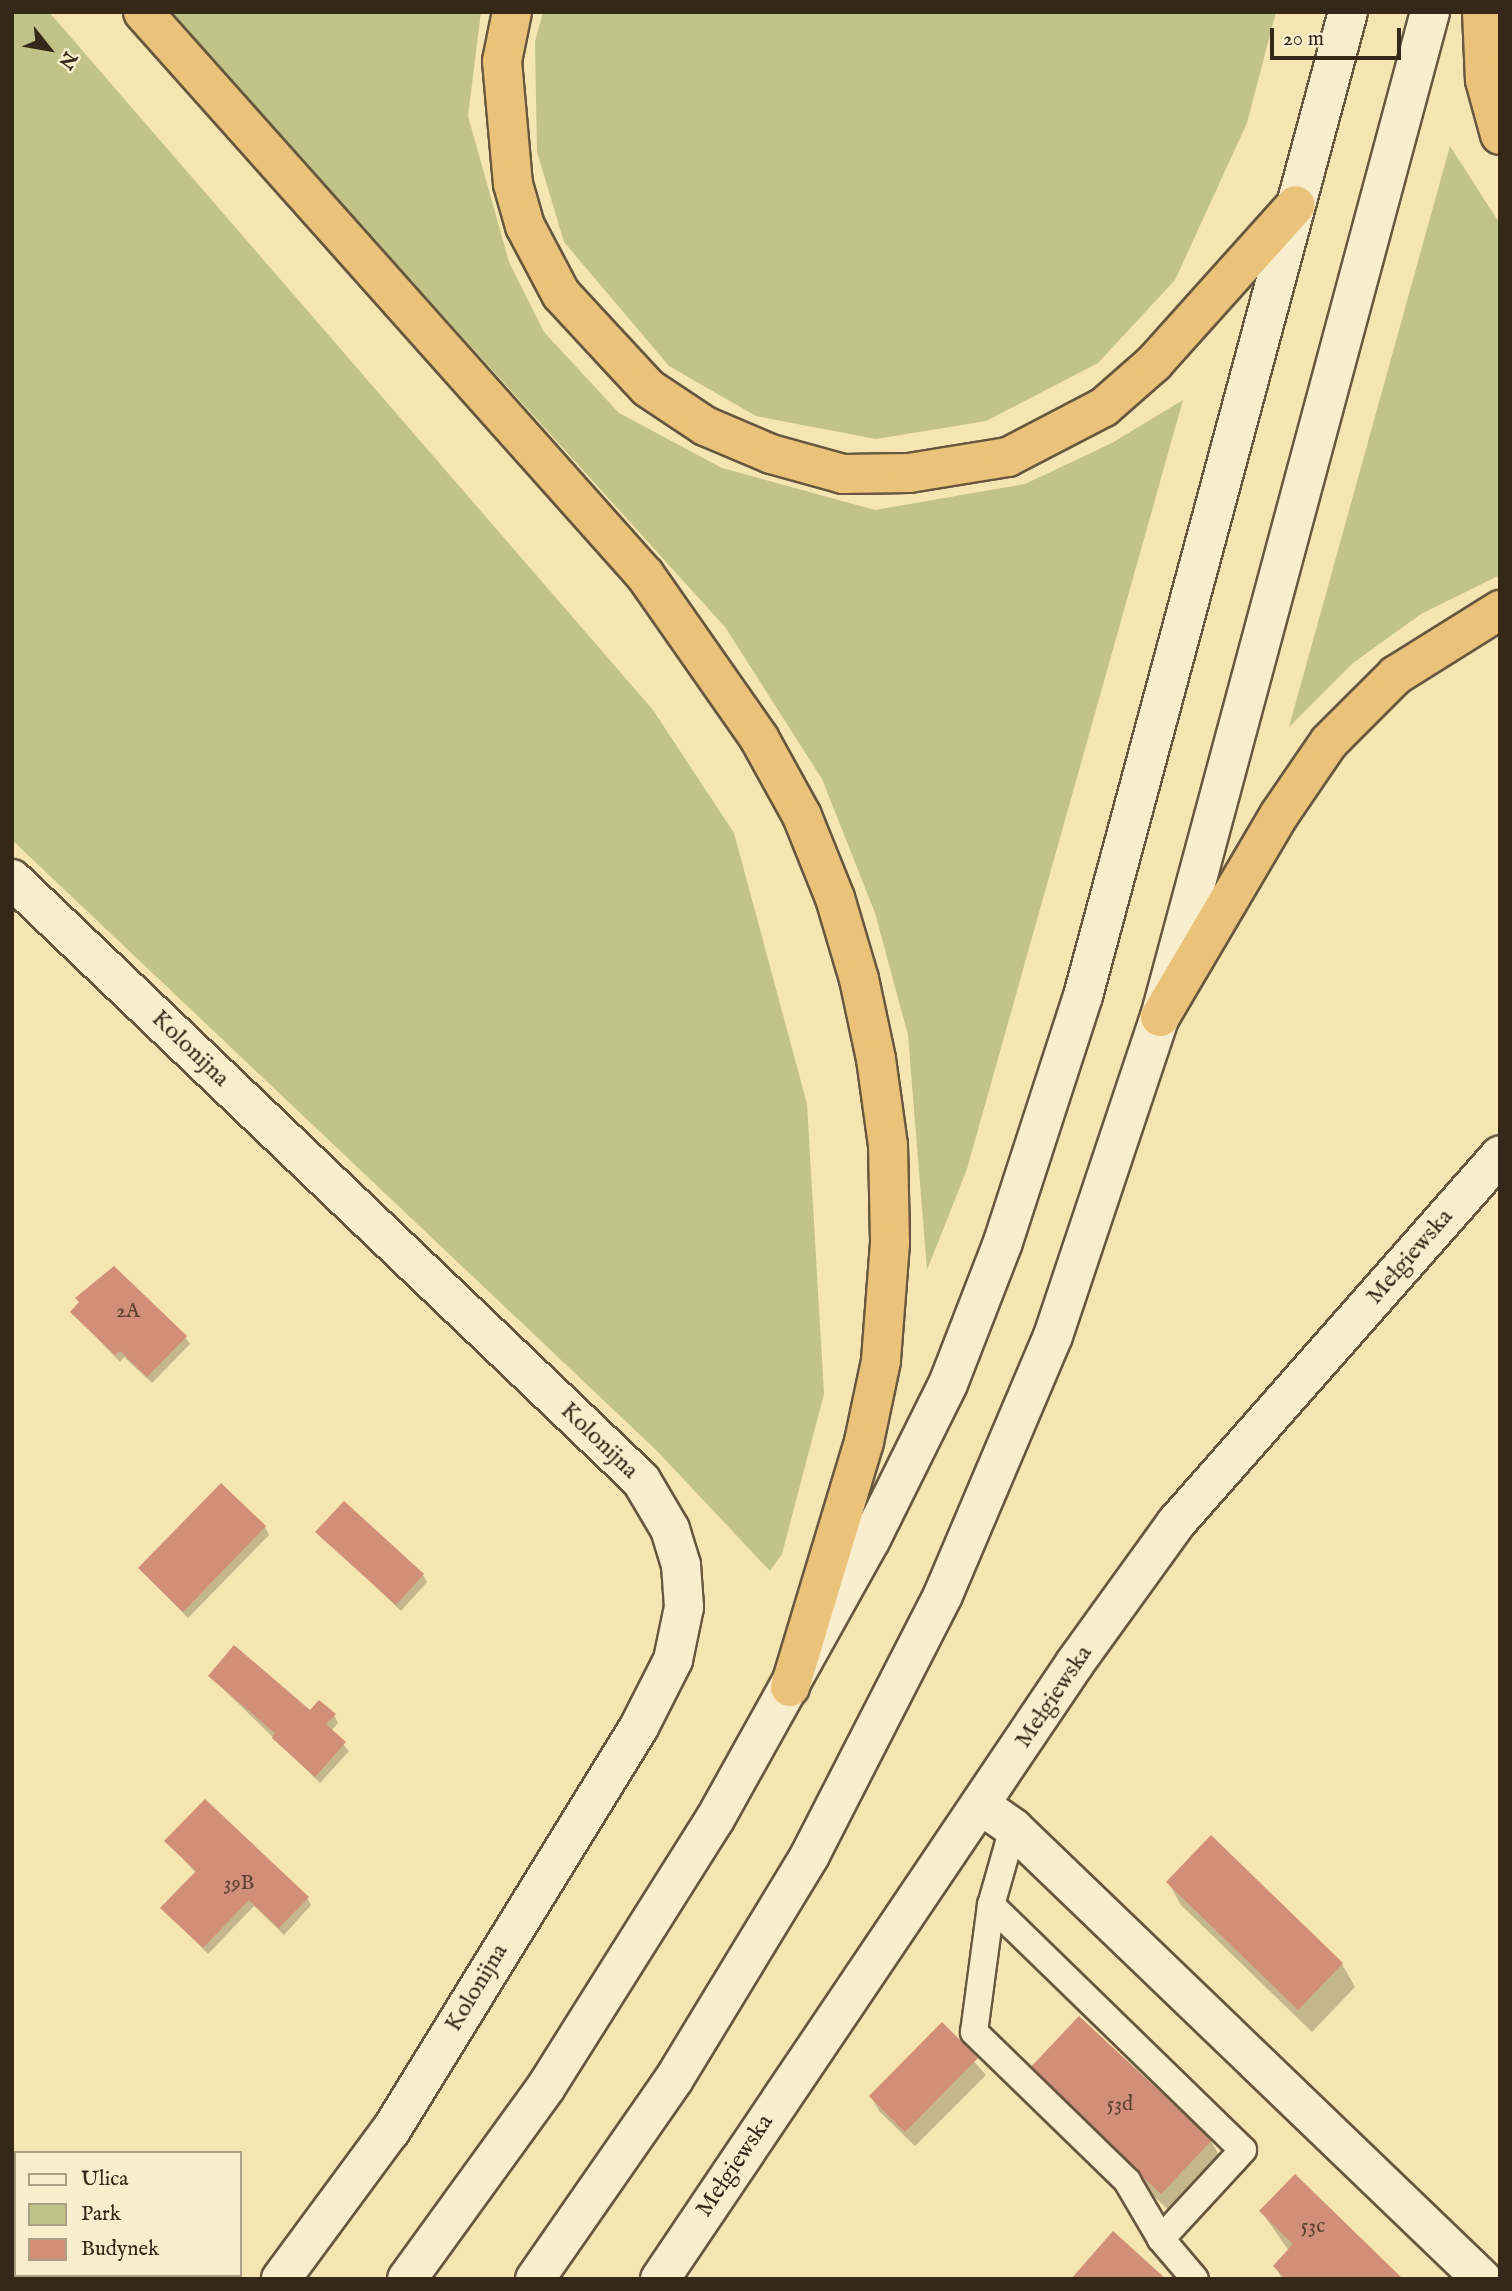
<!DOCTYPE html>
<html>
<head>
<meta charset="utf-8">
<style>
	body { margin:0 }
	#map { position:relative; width:1512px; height:2291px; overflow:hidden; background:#f5e5b2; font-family:"IM FELL English",serif }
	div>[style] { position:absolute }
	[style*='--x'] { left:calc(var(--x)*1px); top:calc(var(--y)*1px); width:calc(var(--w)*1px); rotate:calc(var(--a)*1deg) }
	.green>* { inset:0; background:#c1c388 }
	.shadow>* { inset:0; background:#0003 }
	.building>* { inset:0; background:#d18e78 }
	.roads { filter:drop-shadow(2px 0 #66573e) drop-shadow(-2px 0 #66573e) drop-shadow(0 2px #66573e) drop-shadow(0 -2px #66573e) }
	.service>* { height:26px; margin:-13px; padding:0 13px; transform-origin:13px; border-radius:13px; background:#f8eecd }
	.minor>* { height:38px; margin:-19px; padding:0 19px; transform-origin:19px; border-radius:19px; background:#f8eecd }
	.secondary>* { height:38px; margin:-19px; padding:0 19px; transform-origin:19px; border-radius:19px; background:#f8eecd }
	.motorway>* { height:38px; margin:-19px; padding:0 19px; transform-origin:19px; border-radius:19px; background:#eac279 }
	span { translate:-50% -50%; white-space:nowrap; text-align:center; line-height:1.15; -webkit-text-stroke:6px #f8eecd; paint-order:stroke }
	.number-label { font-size:21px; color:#5d4230 }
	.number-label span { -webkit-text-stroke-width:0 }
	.street-label { font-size:24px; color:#362818 }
	.frame { position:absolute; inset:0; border:14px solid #362818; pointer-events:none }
	.legend { position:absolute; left:14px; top:2151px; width:228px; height:126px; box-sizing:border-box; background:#f8eecd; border:2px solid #aa9f85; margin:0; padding:9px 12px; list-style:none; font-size:21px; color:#362818 }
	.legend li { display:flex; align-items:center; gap:14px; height:35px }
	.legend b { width:35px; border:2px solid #aa9f85 }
	.north { position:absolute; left:14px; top:14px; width:70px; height:70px; -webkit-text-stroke:5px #f8eecd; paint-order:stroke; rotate:121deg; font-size:19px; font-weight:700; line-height:28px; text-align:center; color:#362818 }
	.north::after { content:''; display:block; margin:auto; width:24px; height:32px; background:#362818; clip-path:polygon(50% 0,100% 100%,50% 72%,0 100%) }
	.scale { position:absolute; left:1270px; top:28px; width:131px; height:32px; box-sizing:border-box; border:4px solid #362818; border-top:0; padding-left:9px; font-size:21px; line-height:24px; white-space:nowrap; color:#362818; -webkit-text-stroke:5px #f8eecd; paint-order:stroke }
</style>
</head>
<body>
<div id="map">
	<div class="green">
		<i style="clip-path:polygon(12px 12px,49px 12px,653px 710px,734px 833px,807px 1104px,824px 1394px,782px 1554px,770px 1571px,657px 1451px,12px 840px)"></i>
		<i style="clip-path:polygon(168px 12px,481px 12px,468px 116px,509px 262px,544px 332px,619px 413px,722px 468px,875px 510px,1025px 484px,1112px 443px,1183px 400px,967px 1169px,927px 1270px,908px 1035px,875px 913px,822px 779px,725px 627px)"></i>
		<i style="clip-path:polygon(543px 12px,1276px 12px,1247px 123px,1175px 280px,1098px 363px,986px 421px,876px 439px,756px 416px,669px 366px,564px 242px,537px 152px,535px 42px)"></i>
		<i style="clip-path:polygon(1450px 146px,1500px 224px,1500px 575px,1421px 614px,1353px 663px,1289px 727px)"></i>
	</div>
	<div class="shadow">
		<i style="clip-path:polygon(72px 1312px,185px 1337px,190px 1344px,152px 1383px,124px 1357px,120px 1362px)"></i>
		<i style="clip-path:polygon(265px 1527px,269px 1535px,188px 1618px,140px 1569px)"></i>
		<i style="clip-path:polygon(318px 1532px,423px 1575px,427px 1582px,401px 1611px)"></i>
		<i style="clip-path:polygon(210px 1676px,310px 1712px,334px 1715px,338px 1723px,331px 1731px,349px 1751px,320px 1783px)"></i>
		<i style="clip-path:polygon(1211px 1837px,1342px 1964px,1355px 1987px,1312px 2032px,1181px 1905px,1168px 1882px)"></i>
		<i style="clip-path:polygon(166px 1841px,307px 1898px,311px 1905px,284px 1935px,254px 1906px,208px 1954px,163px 1908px,196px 1873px)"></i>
		<i style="clip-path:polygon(942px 2025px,986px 2075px,915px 2146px,880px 2112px,871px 2097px)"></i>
		<i style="clip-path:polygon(1044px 2093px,1211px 2141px,1224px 2164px,1175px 2216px)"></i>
		<i style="clip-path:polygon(1261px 2211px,1401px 2279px,1282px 2279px,1275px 2266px,1289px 2251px)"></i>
	</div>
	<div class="building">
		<i style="clip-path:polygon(114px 1266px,187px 1336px,147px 1377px,120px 1351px,115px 1355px,70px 1312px,79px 1302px,75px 1298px)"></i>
		<i style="clip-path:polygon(221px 1483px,266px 1526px,183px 1612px,138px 1568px)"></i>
		<i style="clip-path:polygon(344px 1501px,424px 1574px,396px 1605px,315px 1532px)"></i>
		<i style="clip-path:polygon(234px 1645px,310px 1710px,319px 1700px,336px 1714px,326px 1724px,346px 1742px,315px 1777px,272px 1738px,275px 1733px,208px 1676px)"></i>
		<i style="clip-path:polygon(205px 1799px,309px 1897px,279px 1928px,249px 1900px,203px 1948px,160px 1908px,196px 1871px,164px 1841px)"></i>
		<i style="clip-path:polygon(1211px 1835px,1343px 1963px,1298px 2010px,1166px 1882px)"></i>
		<i style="clip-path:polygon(1079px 2016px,1212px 2140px,1161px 2194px,1028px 2070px)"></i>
		<i style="clip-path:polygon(942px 2022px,978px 2058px,905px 2132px,869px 2096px)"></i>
		<i style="clip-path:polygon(1295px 2174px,1403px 2279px,1286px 2279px,1273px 2266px,1293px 2244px,1259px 2211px)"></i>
		<i style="clip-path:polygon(1113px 2231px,1166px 2279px,1071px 2279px)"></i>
	</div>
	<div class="roads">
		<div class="service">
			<i style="--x:1013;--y:1828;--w:80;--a:105.9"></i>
			<i style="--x:991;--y:1905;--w:128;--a:97.6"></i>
			<i style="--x:974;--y:2032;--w:214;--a:44.2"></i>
			<i style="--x:1127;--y:2181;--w:67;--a:59.6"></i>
			<i style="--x:991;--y:1905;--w:351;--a:44.2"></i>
			<i style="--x:1243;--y:2150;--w:121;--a:132.7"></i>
			<i style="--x:1161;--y:2239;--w:52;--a:49.6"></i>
		</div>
		<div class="minor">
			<i style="--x:12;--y:879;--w:870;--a:43.7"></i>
			<i style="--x:641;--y:1480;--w:57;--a:59.4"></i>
			<i style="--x:670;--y:1529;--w:38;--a:73"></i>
			<i style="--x:681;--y:1565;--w:42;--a:85.9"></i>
			<i style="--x:684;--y:1607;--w:54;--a:101.7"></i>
			<i style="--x:673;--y:1660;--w:75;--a:116.9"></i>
			<i style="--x:639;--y:1727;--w:475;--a:121.6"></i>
			<i style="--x:390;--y:2131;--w:184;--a:126.4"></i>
			<i style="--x:982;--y:1806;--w:38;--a:35"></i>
			<i style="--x:1013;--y:1828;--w:651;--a:43.88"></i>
			<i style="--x:660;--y:2279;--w:743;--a:-56.03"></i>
			<i style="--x:1075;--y:1663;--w:173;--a:-54.2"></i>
			<i style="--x:1176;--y:1523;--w:490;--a:-48.6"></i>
		</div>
		<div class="secondary">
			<i style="--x:407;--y:2279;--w:237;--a:-54.1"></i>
			<i style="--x:546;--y:2087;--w:317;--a:-57.8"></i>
			<i style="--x:715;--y:1819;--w:318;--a:-60.9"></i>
			<i style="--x:870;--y:1541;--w:175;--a:-63.6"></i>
			<i style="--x:948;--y:1384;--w:152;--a:-68.8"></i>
			<i style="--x:1003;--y:1242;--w:259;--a:-72"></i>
			<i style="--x:1083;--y:996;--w:1019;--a:-74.93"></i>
			<i style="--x:535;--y:2279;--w:244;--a:-55.2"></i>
			<i style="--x:674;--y:2079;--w:262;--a:-58.7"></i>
			<i style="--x:810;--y:1855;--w:292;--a:-62.9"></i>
			<i style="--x:943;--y:1595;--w:281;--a:-67"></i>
			<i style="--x:1053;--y:1336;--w:336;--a:-71.5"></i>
			<i style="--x:1160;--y:1017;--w:1041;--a:-74.96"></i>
		</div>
		<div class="motorway">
			<i style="--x:143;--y:12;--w:754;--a:48.28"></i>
			<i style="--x:645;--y:575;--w:199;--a:55"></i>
			<i style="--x:759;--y:738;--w:89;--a:61.1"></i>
			<i style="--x:802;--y:816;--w:88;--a:68.1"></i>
			<i style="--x:835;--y:898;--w:84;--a:73.5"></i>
			<i style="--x:859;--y:979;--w:82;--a:78"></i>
			<i style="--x:876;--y:1059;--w:87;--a:82.1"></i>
			<i style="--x:888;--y:1145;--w:98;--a:88.8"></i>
			<i style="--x:890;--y:1243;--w:118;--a:94.4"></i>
			<i style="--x:881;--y:1361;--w:83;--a:101.9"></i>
			<i style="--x:864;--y:1442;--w:256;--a:106.8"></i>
			<i style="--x:512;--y:12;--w:50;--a:101.5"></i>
			<i style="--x:502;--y:61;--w:123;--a:84.9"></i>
			<i style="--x:513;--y:184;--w:44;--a:74.1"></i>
			<i style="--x:525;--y:226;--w:77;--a:62.1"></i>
			<i style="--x:561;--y:294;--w:128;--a:47.2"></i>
			<i style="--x:648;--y:388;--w:69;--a:33.7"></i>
			<i style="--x:705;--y:426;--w:72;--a:23"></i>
			<i style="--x:771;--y:454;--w:75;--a:15.5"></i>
			<i style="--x:843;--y:474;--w:66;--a:-0.9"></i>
			<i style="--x:909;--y:473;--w:100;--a:-9.2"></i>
			<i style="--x:1008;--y:457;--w:108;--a:-27.5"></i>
			<i style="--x:1104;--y:407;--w:67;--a:-41.3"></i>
			<i style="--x:1154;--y:363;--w:212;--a:-48.1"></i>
			<i style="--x:1482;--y:12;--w:68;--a:87.5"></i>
			<i style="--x:1485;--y:80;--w:57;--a:74.7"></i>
			<i style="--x:1160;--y:1017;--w:234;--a:-59.5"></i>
			<i style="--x:1279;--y:815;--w:88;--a:-55.6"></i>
			<i style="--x:1329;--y:742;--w:95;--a:-45"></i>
			<i style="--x:1396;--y:675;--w:123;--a:-32"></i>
		</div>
	</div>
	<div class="number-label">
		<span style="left:128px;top:1312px">2A</span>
		<span style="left:239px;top:1884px">39B</span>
		<span style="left:1120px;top:2105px">53d</span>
		<span style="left:1313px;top:2227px">53c</span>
	</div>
	<div class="street-label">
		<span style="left:190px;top:1049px;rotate:44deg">Kolonijna</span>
		<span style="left:1410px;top:1257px;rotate:-49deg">Mełgiewska</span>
		<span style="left:599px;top:1441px;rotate:44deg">Kolonijna</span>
		<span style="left:1054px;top:1697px;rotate:-56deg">Mełgiewska</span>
		<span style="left:477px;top:1988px;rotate:-59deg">Kolonijna</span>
		<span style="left:735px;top:2166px;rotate:-56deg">Mełgiewska</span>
	</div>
	<div class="frame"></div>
	<ul class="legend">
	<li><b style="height:9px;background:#f8eecd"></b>Ulica</li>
	<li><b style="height:19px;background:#c1c388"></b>Park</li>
	<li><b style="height:19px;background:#d18e78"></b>Budynek</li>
	</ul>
	<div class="north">N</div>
	<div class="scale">20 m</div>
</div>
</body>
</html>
